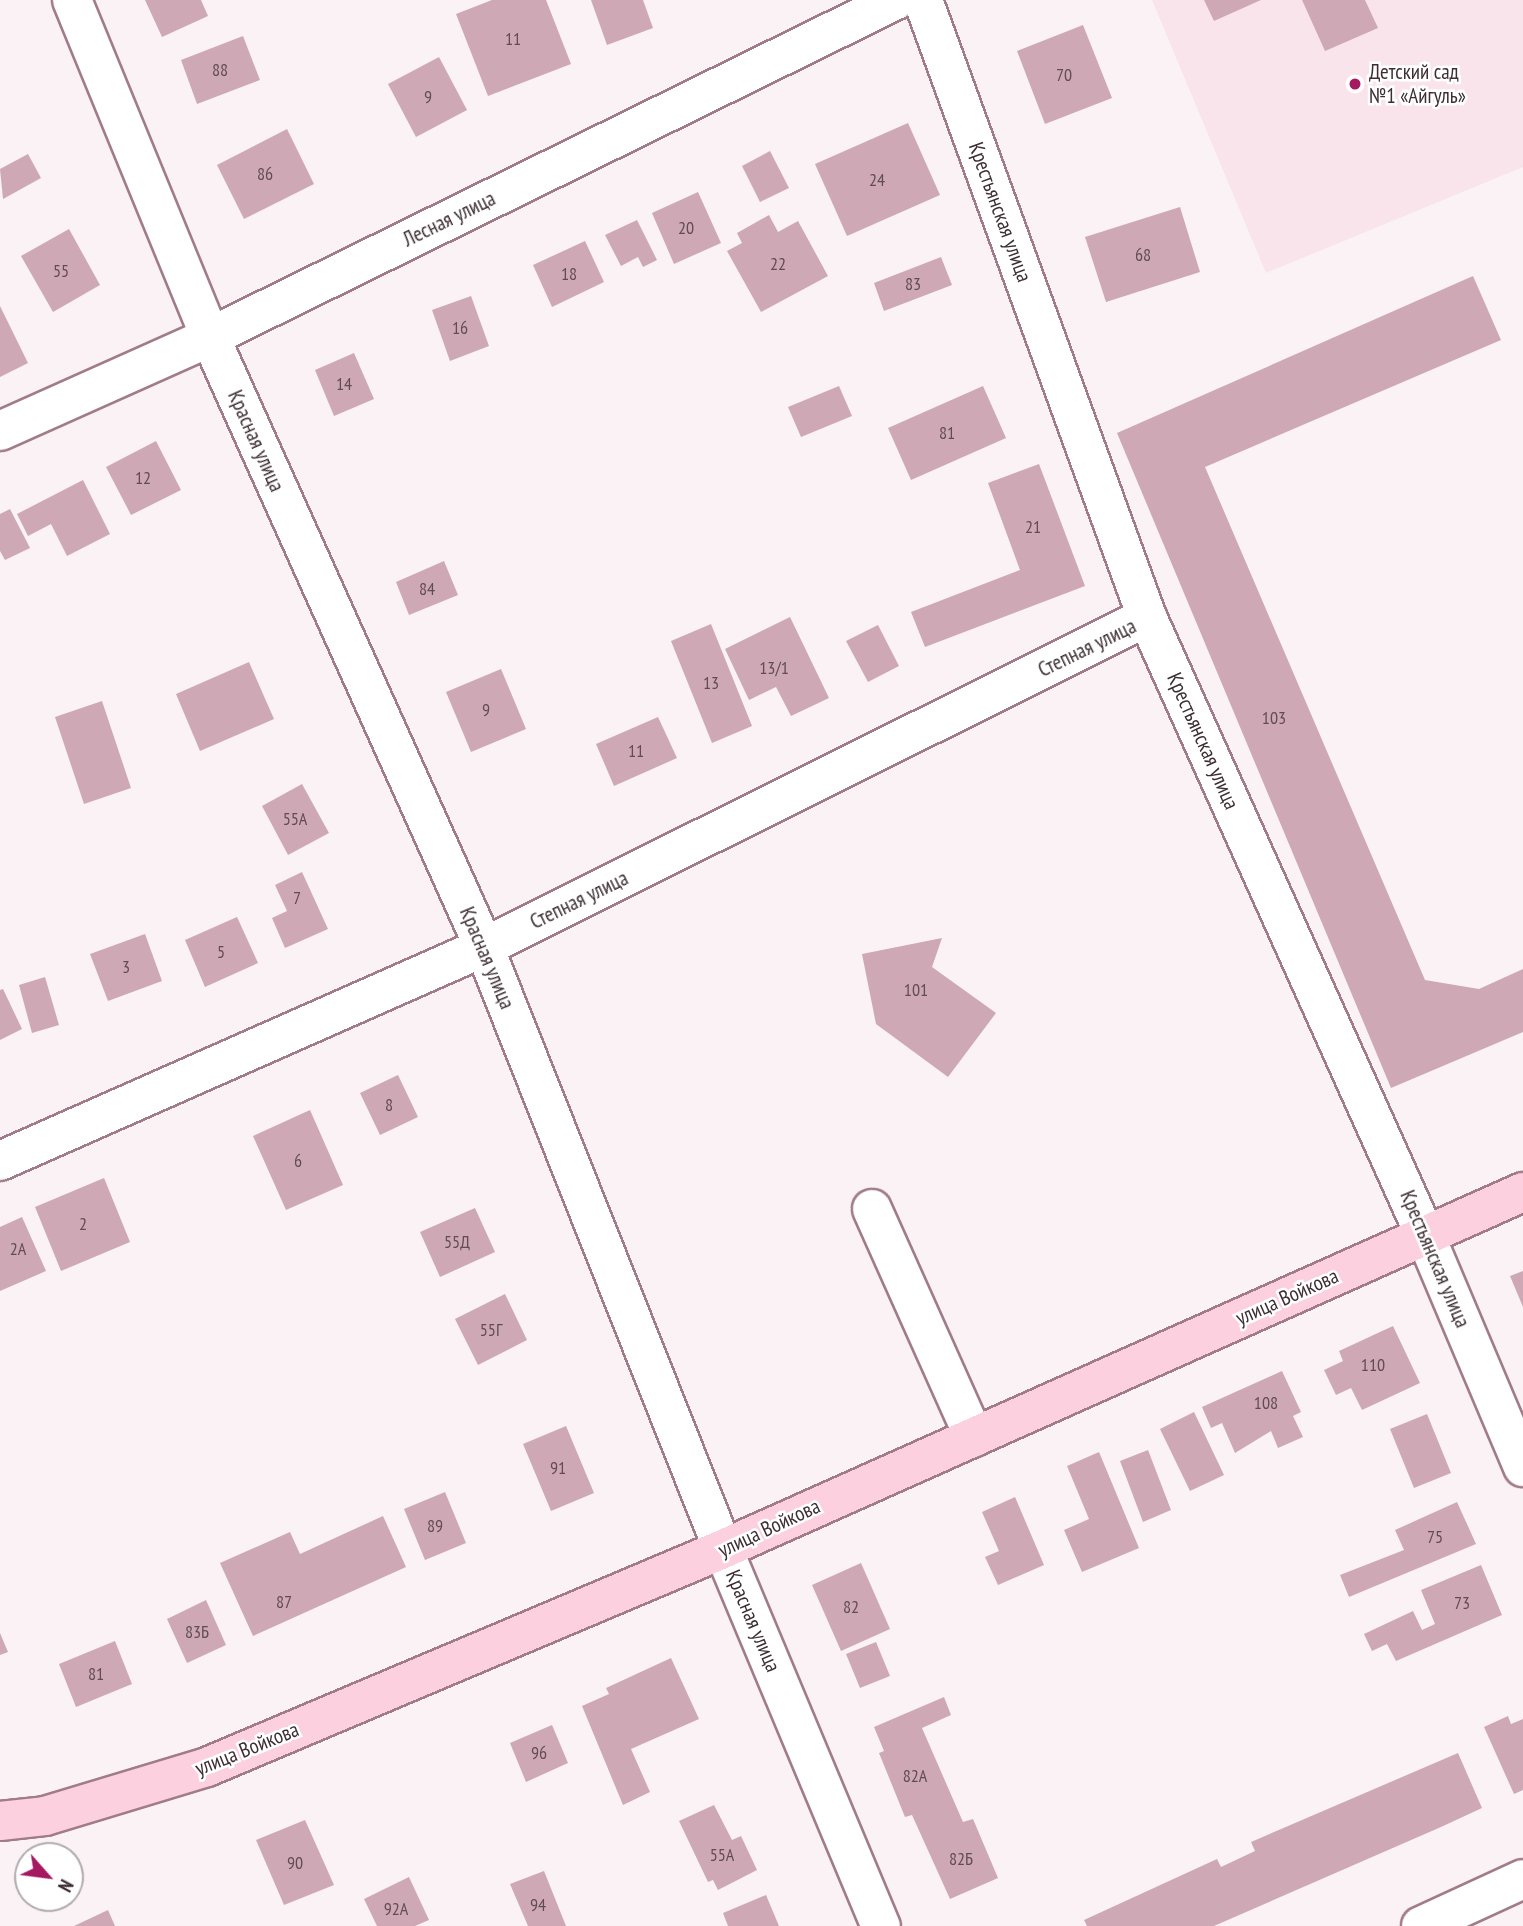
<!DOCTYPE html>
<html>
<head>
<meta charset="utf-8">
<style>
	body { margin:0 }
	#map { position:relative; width:1523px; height:1926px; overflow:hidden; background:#faf2f4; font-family:"PT Sans Narrow",sans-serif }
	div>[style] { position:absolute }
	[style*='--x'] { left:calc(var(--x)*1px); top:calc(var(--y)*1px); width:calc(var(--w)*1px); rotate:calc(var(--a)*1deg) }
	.built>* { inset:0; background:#f9e4eb }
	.building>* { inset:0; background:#cfa8b5 }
	.roads { filter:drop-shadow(2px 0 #a17c88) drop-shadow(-2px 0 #a17c88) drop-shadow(0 2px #a17c88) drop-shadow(0 -2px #a17c88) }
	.minor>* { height:38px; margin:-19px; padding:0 19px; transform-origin:19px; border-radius:19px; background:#fff }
	.major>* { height:38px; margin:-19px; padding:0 19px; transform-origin:19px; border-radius:19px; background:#fcd0df }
	.dots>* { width:19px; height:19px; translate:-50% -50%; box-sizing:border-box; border:4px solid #fff; border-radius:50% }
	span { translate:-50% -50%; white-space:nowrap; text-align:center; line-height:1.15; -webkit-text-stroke:5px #fff; paint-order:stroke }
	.number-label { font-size:18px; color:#624c54 }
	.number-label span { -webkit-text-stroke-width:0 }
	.poi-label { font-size:21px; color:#3d2e33 }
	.left { translate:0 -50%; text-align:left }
	.street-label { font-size:21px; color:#3d2e33 }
	.north { position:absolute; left:14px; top:1842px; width:70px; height:70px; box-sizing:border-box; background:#fff; border:2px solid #b1abad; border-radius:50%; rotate:118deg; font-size:19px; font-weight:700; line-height:28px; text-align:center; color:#3d2e33 }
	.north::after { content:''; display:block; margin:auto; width:24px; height:32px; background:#a41960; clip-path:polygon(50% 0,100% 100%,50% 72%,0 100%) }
</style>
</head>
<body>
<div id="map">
	<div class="built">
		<i style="clip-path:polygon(1152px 0,1523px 0,1523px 167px,1266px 273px)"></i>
	</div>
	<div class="building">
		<i style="clip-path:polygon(145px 0,201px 0,208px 16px,162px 37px)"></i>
		<i style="clip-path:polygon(492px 0,546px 0,571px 64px,488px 96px,456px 14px)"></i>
		<i style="clip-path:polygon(591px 0,643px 0,653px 28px,607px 45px)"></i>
		<i style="clip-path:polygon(1204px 0,1261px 0,1214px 21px)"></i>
		<i style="clip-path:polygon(1302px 0,1365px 0,1378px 28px,1325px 51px)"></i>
		<i style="clip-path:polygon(1083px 25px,1112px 98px,1045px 124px,1017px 51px)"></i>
		<i style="clip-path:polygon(243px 36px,260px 80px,197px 104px,181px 60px)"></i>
		<i style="clip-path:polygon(439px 57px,467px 110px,416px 137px,388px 84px)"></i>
		<i style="clip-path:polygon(908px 123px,940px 195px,847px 236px,815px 164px)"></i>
		<i style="clip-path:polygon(287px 129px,314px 184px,244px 219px,217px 165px)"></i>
		<i style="clip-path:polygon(770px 151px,789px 188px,760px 202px,742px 166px)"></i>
		<i style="clip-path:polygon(28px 154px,41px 178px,3px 199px,0 169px)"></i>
		<i style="clip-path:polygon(698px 192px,721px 243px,674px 264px,652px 213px)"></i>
		<i style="clip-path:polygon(1180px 207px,1200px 272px,1106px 302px,1085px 237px)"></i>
		<i style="clip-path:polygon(769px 215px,778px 232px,798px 221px,828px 276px,761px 312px,727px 251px,742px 243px,737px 233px)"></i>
		<i style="clip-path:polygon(637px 220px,657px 260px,643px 267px,638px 257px,621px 266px,605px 235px)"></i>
		<i style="clip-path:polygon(69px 229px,100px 285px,53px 312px,21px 256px)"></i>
		<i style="clip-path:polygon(585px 241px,604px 282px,552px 307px,533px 265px)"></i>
		<i style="clip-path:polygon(941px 257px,952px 285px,884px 311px,874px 283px)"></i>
		<i style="clip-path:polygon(1473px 276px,1501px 340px,1205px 467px,1425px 980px,1479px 989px,1523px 969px,1523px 1032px,1391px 1088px,1117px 433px)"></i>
		<i style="clip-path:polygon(471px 296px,489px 346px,450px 361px,432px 310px)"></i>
		<i style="clip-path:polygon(0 306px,28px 363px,0 377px)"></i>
		<i style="clip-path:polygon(354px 353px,374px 399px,334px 416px,315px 370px)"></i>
		<i style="clip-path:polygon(839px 386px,852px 416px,801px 437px,788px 407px)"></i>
		<i style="clip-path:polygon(983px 386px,1006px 438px,911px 480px,888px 428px)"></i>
		<i style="clip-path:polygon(156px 441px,181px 490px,131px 515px,106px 467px)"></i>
		<i style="clip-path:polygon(1039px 464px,1085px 586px,925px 647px,911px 612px,1020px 570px,988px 483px)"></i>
		<i style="clip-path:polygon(83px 480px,110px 534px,67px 556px,51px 524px,28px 536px,17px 514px)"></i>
		<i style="clip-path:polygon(10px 509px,30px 548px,5px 560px,0 551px,0 514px)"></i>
		<i style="clip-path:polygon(444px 561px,458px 595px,409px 615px,396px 582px)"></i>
		<i style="clip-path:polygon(790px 617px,829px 698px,791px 716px,776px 687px,749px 700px,725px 649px)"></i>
		<i style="clip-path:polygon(711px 624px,752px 726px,712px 743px,671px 641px)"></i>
		<i style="clip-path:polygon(878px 625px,899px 666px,868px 682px,846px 641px)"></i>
		<i style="clip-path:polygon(249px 662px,274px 719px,200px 751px,176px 694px)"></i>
		<i style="clip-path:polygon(501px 669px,526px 729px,471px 752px,446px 692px)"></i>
		<i style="clip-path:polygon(102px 701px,131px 788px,84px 804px,55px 717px)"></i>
		<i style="clip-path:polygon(658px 717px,677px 758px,614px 786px,596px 744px)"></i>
		<i style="clip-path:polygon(302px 784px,329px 833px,288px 855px,262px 806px)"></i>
		<i style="clip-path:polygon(302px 872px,328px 929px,285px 948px,272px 918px,287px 911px,275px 885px)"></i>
		<i style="clip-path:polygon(237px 917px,258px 963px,205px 987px,185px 940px)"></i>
		<i style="clip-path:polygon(145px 934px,162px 981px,108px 1001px,90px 954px)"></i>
		<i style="clip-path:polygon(942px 938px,932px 967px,996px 1013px,948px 1077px,876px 1024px,862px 954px)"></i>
		<i style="clip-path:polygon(45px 977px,59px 1025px,32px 1033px,19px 985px)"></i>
		<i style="clip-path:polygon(3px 989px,22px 1029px,0 1040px,0 990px)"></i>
		<i style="clip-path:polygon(398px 1075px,418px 1117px,380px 1135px,360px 1093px)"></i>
		<i style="clip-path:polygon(310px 1110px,343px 1185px,286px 1210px,253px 1136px)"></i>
		<i style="clip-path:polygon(104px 1178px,130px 1242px,61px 1271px,35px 1207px)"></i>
		<i style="clip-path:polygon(475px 1208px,495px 1252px,440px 1277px,420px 1232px)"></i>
		<i style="clip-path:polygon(22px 1217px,46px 1271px,0 1291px,0 1227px)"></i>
		<i style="clip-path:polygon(1523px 1271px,1523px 1307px,1510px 1276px)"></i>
		<i style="clip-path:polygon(505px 1294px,527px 1340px,478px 1365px,455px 1319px)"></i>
		<i style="clip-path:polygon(1393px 1326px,1420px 1383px,1362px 1410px,1351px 1388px,1336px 1395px,1324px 1370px,1343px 1361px,1339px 1351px)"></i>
		<i style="clip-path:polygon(1282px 1371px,1301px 1412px,1293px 1416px,1303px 1437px,1278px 1448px,1271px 1431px,1235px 1453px,1222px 1423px,1211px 1428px,1202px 1407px)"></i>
		<i style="clip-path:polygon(1194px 1412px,1224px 1475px,1190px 1491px,1160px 1429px)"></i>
		<i style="clip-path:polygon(1427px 1414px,1451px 1473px,1414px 1488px,1390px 1429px)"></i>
		<i style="clip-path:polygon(566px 1426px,594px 1493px,551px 1511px,523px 1444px)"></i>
		<i style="clip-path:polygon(1148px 1450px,1171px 1510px,1143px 1522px,1120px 1461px)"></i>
		<i style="clip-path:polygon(1099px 1452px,1139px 1548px,1082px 1572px,1064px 1530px,1089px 1519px,1067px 1466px)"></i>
		<i style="clip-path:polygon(445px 1492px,466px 1543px,425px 1560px,404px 1509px)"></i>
		<i style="clip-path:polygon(1015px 1497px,1044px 1565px,998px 1585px,985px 1557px,999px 1551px,982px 1512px)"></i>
		<i style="clip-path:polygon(1457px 1502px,1476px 1544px,1349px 1597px,1340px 1575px,1404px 1550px,1395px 1530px)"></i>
		<i style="clip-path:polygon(383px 1516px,406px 1567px,253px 1636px,220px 1563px,290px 1532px,300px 1554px)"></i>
		<i style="clip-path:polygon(861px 1563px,890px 1629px,841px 1651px,812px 1585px)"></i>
		<i style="clip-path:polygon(1481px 1565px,1502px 1615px,1396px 1661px,1387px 1644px,1372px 1651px,1364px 1634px,1413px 1611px,1422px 1630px,1435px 1624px,1421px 1590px)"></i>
		<i style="clip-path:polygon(206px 1600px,226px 1645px,187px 1663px,167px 1619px)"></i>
		<i style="clip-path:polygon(0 1633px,8px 1652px,0 1655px)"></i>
		<i style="clip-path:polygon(115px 1641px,132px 1684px,76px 1707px,59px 1664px)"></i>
		<i style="clip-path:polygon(876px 1642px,890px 1676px,860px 1688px,846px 1654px)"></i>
		<i style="clip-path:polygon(671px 1658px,699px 1719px,631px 1749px,650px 1792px,623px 1805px,582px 1706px,609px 1694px,606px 1688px)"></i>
		<i style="clip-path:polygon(944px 1697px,951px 1715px,922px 1728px,963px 1822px,973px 1819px,998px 1878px,950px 1899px,912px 1815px,905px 1817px,879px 1753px,884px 1751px,874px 1727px)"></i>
		<i style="clip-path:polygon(1508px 1716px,1511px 1724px,1523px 1719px,1523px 1790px,1514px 1794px,1484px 1727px)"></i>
		<i style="clip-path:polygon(552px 1725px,568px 1763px,526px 1782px,510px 1743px)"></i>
		<i style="clip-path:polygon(1458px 1753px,1482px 1808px,1441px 1827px,1214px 1926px,1087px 1926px,1084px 1920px,1217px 1859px,1221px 1867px,1255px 1851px,1251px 1842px)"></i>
		<i style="clip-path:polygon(714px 1805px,732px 1840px,741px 1836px,757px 1870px,718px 1890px,713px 1880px,708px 1882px,679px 1821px)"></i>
		<i style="clip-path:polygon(305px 1820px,334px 1885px,284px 1905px,256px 1840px)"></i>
		<i style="clip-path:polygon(544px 1871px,566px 1926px,528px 1926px,510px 1884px)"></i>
		<i style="clip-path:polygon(409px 1877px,429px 1920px,415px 1926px,377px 1926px,364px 1899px)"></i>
		<i style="clip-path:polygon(766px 1895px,779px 1926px,728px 1926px,723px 1913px)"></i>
		<i style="clip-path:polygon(108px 1910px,115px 1926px,74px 1926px)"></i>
	</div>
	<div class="roads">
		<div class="minor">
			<i style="--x:72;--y:0;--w:364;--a:67.7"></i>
			<i style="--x:210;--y:337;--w:669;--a:65.81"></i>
			<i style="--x:484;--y:947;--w:648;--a:68.35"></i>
			<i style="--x:723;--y:1549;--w:409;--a:67.3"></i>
			<i style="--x:923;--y:0;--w:656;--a:70.05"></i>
			<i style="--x:1147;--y:617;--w:678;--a:65.78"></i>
			<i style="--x:1425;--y:1235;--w:252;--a:67.1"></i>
			<i style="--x:0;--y:431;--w:230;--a:-24.1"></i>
			<i style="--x:210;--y:337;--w:764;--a:-26.16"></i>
			<i style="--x:0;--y:1161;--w:529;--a:-23.85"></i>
			<i style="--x:484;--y:947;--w:741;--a:-26.46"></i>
			<i style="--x:872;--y:1209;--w:250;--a:65.9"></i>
			<i style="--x:1421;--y:1926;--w:112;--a:-24.7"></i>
		</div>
		<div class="major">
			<i style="--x:0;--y:1821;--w:45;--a:-6.3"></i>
			<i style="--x:45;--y:1816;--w:169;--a:-16.8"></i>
			<i style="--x:207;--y:1767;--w:560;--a:-22.9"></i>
			<i style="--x:723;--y:1549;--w:876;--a:-24.05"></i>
		</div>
	</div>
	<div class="dots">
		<i style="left:1355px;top:84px;background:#a41960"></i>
	</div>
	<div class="number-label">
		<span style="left:513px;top:39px">11</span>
		<span style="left:220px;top:70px">88</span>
		<span style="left:1064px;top:75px">70</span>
		<span style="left:428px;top:97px">9</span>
		<span style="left:265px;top:174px">86</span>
		<span style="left:877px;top:180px">24</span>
		<span style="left:686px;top:228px">20</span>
		<span style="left:1143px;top:255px">68</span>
		<span style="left:778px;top:264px">22</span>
		<span style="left:61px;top:271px">55</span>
		<span style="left:569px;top:274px">18</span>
		<span style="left:913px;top:284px">83</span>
		<span style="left:460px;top:328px">16</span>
		<span style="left:344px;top:384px">14</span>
		<span style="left:947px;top:433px">81</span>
		<span style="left:143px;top:478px">12</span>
		<span style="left:1033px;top:527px">21</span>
		<span style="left:427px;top:589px">84</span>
		<span style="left:774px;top:668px">13/1</span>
		<span style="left:711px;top:683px">13</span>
		<span style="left:486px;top:710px">9</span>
		<span style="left:1274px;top:718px">103</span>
		<span style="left:636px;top:751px">11</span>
		<span style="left:295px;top:819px">55А</span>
		<span style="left:297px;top:898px">7</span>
		<span style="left:221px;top:952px">5</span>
		<span style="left:126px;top:967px">3</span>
		<span style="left:916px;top:990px">101</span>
		<span style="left:389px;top:1105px">8</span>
		<span style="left:298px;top:1161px">6</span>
		<span style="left:83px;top:1224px">2</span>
		<span style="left:457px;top:1242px">55Д</span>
		<span style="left:18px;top:1249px">2А</span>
		<span style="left:491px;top:1330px">55Г</span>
		<span style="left:1373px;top:1365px">110</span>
		<span style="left:1266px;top:1403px">108</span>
		<span style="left:558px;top:1468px">91</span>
		<span style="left:435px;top:1526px">89</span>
		<span style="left:1435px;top:1537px">75</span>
		<span style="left:284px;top:1602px">87</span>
		<span style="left:1462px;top:1603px">73</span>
		<span style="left:851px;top:1607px">82</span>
		<span style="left:197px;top:1632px">83Б</span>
		<span style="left:96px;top:1674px">81</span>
		<span style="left:539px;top:1753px">96</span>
		<span style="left:915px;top:1776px">82А</span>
		<span style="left:722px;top:1855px">55А</span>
		<span style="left:961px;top:1859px">82Б</span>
		<span style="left:295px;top:1863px">90</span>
		<span style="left:538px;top:1905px">94</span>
		<span style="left:396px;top:1909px">92А</span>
	</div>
	<div class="poi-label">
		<span class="left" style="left:1369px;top:84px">Детский сад<br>№1 «Айгуль»</span>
	</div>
	<div class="street-label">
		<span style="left:1000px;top:212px;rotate:70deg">Крестьянская улица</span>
		<span style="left:449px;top:219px;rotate:-26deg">Лесная улица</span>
		<span style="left:256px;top:441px;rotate:66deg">Красная улица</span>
		<span style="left:1087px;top:648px;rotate:-26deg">Степная улица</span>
		<span style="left:1203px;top:741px;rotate:66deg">Крестьянская улица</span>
		<span style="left:579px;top:900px;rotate:-26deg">Степная улица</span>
		<span style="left:487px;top:958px;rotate:67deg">Красная улица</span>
		<span style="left:1435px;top:1259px;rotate:67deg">Крестьянская улица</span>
		<span style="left:1287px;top:1297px;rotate:-24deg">улица Войкова</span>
		<span style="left:769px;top:1528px;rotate:-25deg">улица Войкова</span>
		<span style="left:753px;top:1621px;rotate:67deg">Красная улица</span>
		<span style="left:247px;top:1749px;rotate:-22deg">улица Войкова</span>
	</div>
	<div class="north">N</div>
</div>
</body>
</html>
